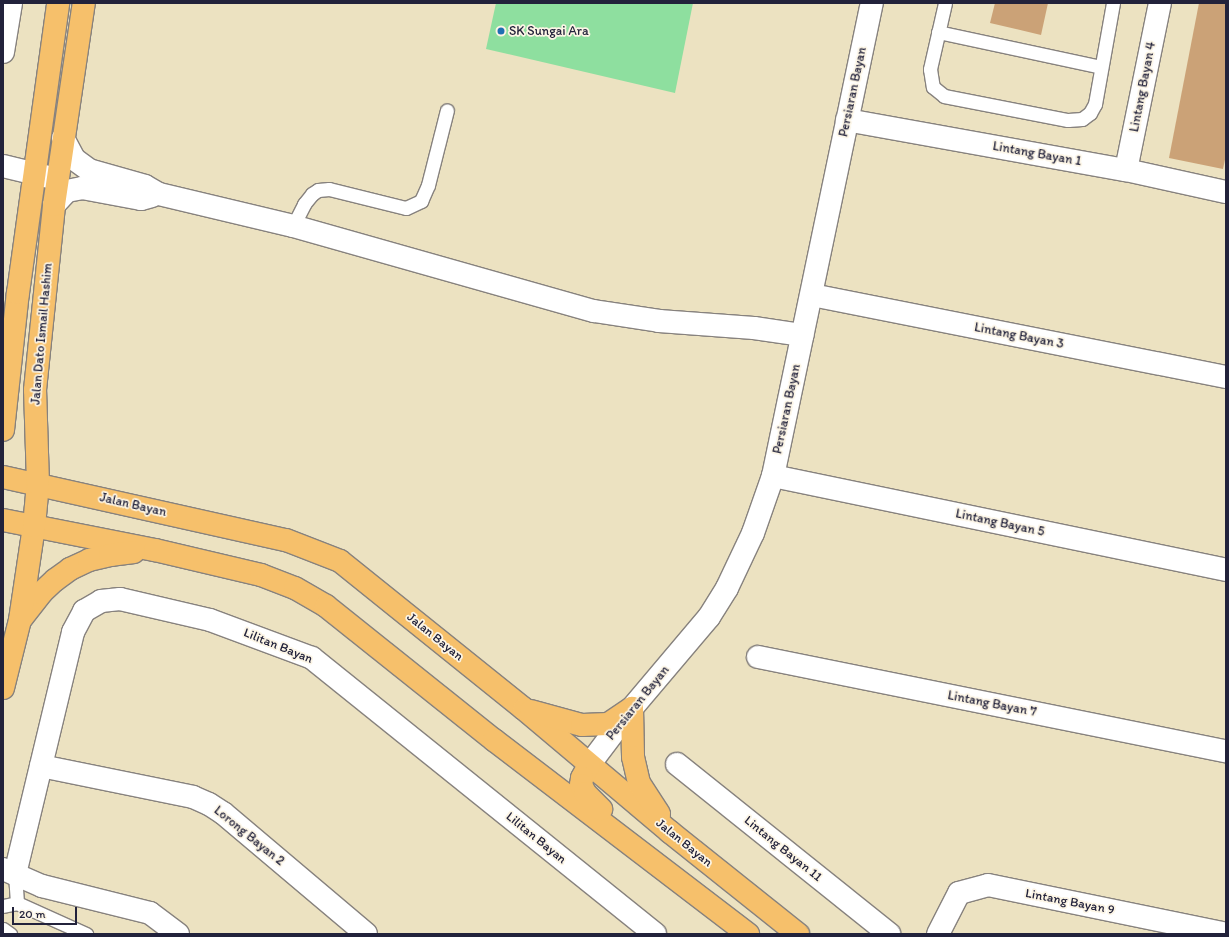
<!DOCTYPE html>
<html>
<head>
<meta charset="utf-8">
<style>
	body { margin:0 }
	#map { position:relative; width:1229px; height:937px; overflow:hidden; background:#ece2c1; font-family:Itim,sans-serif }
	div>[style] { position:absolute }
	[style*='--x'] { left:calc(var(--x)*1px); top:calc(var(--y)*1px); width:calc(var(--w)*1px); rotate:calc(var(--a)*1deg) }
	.green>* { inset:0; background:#8edf9f }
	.building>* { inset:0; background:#cba277 }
	.roads { filter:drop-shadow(1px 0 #87827e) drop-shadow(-1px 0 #87827e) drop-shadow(0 1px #87827e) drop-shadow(0 -1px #87827e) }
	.service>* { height:13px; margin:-6.5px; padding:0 6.5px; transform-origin:6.5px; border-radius:6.5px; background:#fff }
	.minor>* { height:22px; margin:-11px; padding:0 11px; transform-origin:11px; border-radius:11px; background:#fff }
	.primary>* { height:22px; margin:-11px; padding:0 11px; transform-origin:11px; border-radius:11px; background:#f6c06b }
	.dots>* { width:11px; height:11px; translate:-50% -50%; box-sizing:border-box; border:2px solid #fcf5e5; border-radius:50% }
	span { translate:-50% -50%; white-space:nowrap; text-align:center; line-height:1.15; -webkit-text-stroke:3.5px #fcf5e5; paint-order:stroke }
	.poi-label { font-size:13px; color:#22223b }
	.left { translate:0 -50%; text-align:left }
	.street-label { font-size:13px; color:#22223b }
	.frame { position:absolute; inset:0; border:4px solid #22223b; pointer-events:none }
	.scale { position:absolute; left:12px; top:907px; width:65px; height:18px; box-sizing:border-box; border:2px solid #22223b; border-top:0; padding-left:5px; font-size:12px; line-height:14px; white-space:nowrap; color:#22223b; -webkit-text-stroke:3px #fcf5e5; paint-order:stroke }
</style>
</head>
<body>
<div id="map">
	<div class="green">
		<i style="clip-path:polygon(496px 3px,693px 3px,675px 93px,486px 49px)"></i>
	</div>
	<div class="building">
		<i style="clip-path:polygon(995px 3px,1048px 3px,1041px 35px,990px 23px)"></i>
		<i style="clip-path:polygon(1199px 3px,1226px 3px,1226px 155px,1223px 169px,1169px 158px)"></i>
	</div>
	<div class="roads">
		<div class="service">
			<i style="--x:945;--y:3;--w:68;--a:102.8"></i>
			<i style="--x:930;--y:69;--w:18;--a:81"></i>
			<i style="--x:933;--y:87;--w:14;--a:39"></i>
			<i style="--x:944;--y:96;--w:126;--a:11"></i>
			<i style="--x:1068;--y:120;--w:14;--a:-4"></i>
			<i style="--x:1082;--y:119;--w:10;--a:-37"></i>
			<i style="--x:1090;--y:113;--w:10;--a:-61"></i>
			<i style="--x:1095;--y:104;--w:103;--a:-79.9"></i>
			<i style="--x:938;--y:32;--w:167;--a:12.1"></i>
			<i style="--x:293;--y:226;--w:25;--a:-63"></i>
			<i style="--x:304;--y:204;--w:13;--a:-51"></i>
			<i style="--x:312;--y:194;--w:7;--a:-34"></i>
			<i style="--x:318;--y:190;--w:11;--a:-5"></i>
			<i style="--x:329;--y:189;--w:79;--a:13.9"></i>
			<i style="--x:406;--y:208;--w:17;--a:-25"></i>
			<i style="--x:421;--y:201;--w:17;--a:-66"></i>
			<i style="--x:428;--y:185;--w:77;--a:-75.8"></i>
			<i style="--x:15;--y:874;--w:29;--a:86"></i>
			<i style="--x:3;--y:906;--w:14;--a:-12"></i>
			<i style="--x:17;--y:903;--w:76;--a:24.2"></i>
			<i style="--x:3;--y:929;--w:9;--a:36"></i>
		</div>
		<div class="minor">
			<i style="--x:3;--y:52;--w:50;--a:-80.7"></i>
			<i style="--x:847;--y:120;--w:283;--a:10.2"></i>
			<i style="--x:1126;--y:170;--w:102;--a:12.4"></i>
			<i style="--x:63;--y:138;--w:24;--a:62"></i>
			<i style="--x:74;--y:159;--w:19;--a:36"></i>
			<i style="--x:89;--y:170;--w:58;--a:15.9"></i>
			<i style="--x:145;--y:186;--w:16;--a:30"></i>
			<i style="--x:159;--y:194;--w:138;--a:13.4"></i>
			<i style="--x:293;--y:226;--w:313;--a:15.8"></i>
			<i style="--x:594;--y:311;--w:66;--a:8.7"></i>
			<i style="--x:659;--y:321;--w:95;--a:4.2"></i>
			<i style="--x:754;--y:328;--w:49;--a:8.3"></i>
			<i style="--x:3;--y:166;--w:56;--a:13.5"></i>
			<i style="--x:1126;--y:170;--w:170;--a:-78.5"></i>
			<i style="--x:54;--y:205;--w:19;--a:-47"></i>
			<i style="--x:67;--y:191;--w:15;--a:-11"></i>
			<i style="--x:82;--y:188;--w:60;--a:10.6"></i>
			<i style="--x:141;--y:199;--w:11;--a:-15"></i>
			<i style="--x:812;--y:295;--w:422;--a:11.2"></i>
			<i style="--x:773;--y:476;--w:463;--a:11.7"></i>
			<i style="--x:758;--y:657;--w:477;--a:11.4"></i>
			<i style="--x:677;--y:764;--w:272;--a:38.7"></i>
			<i style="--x:589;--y:765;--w:71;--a:-53"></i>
			<i style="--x:632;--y:708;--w:119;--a:-49.8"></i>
			<i style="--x:709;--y:617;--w:34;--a:-58"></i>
			<i style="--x:727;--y:588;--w:61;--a:-64.7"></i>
			<i style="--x:753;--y:533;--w:60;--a:-70.7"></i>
			<i style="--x:773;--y:476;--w:483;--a:-78.2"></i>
			<i style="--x:41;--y:766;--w:155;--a:11.5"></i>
			<i style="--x:193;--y:797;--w:17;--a:24"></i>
			<i style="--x:209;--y:804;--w:17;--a:33"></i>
			<i style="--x:223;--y:813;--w:187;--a:40.2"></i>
			<i style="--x:3;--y:869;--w:43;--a:23.6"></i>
			<i style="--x:42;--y:886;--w:111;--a:14"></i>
			<i style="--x:150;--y:913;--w:35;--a:37"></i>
			<i style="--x:15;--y:874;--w:249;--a:-76.5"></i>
			<i style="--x:73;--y:632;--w:24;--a:-62"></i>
			<i style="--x:84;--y:611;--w:20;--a:-30"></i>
			<i style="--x:101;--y:601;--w:19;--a:-6"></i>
			<i style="--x:120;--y:599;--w:92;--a:13.1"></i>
			<i style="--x:210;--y:620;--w:109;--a:20.4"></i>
			<i style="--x:312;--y:658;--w:440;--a:38.8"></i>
			<i style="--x:938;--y:934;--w:46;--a:-62.9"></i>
			<i style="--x:959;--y:893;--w:30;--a:-15"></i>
			<i style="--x:988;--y:885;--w:243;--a:11.6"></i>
		</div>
		<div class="primary">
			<i style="--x:3;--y:430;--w:138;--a:-83.8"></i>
			<i style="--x:18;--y:293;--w:293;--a:-82.1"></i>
			<i style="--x:3;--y:477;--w:290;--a:12.6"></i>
			<i style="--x:286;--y:540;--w:58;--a:21.3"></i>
			<i style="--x:340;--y:561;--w:236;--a:38.8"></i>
			<i style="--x:524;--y:709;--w:191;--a:40.1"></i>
			<i style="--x:670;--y:832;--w:164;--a:38.6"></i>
			<i style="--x:3;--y:520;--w:155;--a:11.2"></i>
			<i style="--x:155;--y:550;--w:109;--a:13.3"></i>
			<i style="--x:261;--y:575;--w:36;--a:21"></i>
			<i style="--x:295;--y:588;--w:36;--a:30"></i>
			<i style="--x:326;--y:606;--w:215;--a:38.6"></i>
			<i style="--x:494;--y:740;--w:320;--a:37.4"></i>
			<i style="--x:21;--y:619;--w:33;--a:-52"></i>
			<i style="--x:41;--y:593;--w:19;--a:-43"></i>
			<i style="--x:55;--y:580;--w:19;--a:-36"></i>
			<i style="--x:70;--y:569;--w:21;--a:-25"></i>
			<i style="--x:89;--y:560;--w:22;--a:-13"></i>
			<i style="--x:110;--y:555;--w:24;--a:-7"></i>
			<i style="--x:3;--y:688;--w:70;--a:-76"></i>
			<i style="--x:20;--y:620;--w:95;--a:-81.5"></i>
			<i style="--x:34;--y:526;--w:42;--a:-84.6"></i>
			<i style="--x:38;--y:484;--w:94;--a:-91.8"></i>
			<i style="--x:35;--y:390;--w:186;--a:-84.1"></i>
			<i style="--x:54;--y:205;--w:204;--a:-81.6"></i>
			<i style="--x:632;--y:708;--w:49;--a:88.8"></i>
			<i style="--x:633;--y:757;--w:27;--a:77"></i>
			<i style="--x:639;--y:783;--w:37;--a:57"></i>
			<i style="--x:531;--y:711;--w:53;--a:15.4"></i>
			<i style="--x:582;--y:725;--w:26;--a:-2"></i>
			<i style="--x:608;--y:724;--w:29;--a:-34"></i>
			<i style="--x:589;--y:765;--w:15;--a:118"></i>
			<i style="--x:582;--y:778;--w:7;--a:98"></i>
			<i style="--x:581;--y:785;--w:9;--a:63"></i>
			<i style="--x:585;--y:793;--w:23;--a:45"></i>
		</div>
	</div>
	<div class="dots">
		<i style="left:501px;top:31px;background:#1f6fb2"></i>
	</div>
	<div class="poi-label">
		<span class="left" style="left:509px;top:31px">SK Sungai Ara</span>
	</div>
	<div class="street-label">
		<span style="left:1143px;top:87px;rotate:-79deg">Lintang Bayan 4</span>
		<span style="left:853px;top:92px;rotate:-78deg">Persiaran Bayan</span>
		<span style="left:1037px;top:154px;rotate:10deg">Lintang Bayan 1</span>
		<span style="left:42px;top:334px;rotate:-85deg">Jalan Dato Ismail Hashim</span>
		<span style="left:1019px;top:336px;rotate:11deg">Lintang Bayan 3</span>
		<span style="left:787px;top:409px;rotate:-78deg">Persiaran Bayan</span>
		<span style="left:133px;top:505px;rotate:13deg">Jalan Bayan</span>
		<span style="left:1000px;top:523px;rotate:12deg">Lintang Bayan 5</span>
		<span style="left:435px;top:637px;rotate:39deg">Jalan Bayan</span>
		<span style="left:278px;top:646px;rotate:22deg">Lilitan Bayan</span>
		<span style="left:638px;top:703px;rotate:-51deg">Persiaran Bayan</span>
		<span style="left:992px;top:704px;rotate:11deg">Lintang Bayan 7</span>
		<span style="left:249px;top:836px;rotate:39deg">Lorong Bayan 2</span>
		<span style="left:536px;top:838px;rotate:39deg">Lilitan Bayan</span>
		<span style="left:684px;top:843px;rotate:39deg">Jalan Bayan</span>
		<span style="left:783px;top:849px;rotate:39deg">Lintang Bayan 11</span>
		<span style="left:1070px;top:902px;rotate:11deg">Lintang Bayan 9</span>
	</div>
	<div class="frame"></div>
	<div class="scale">20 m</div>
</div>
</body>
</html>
